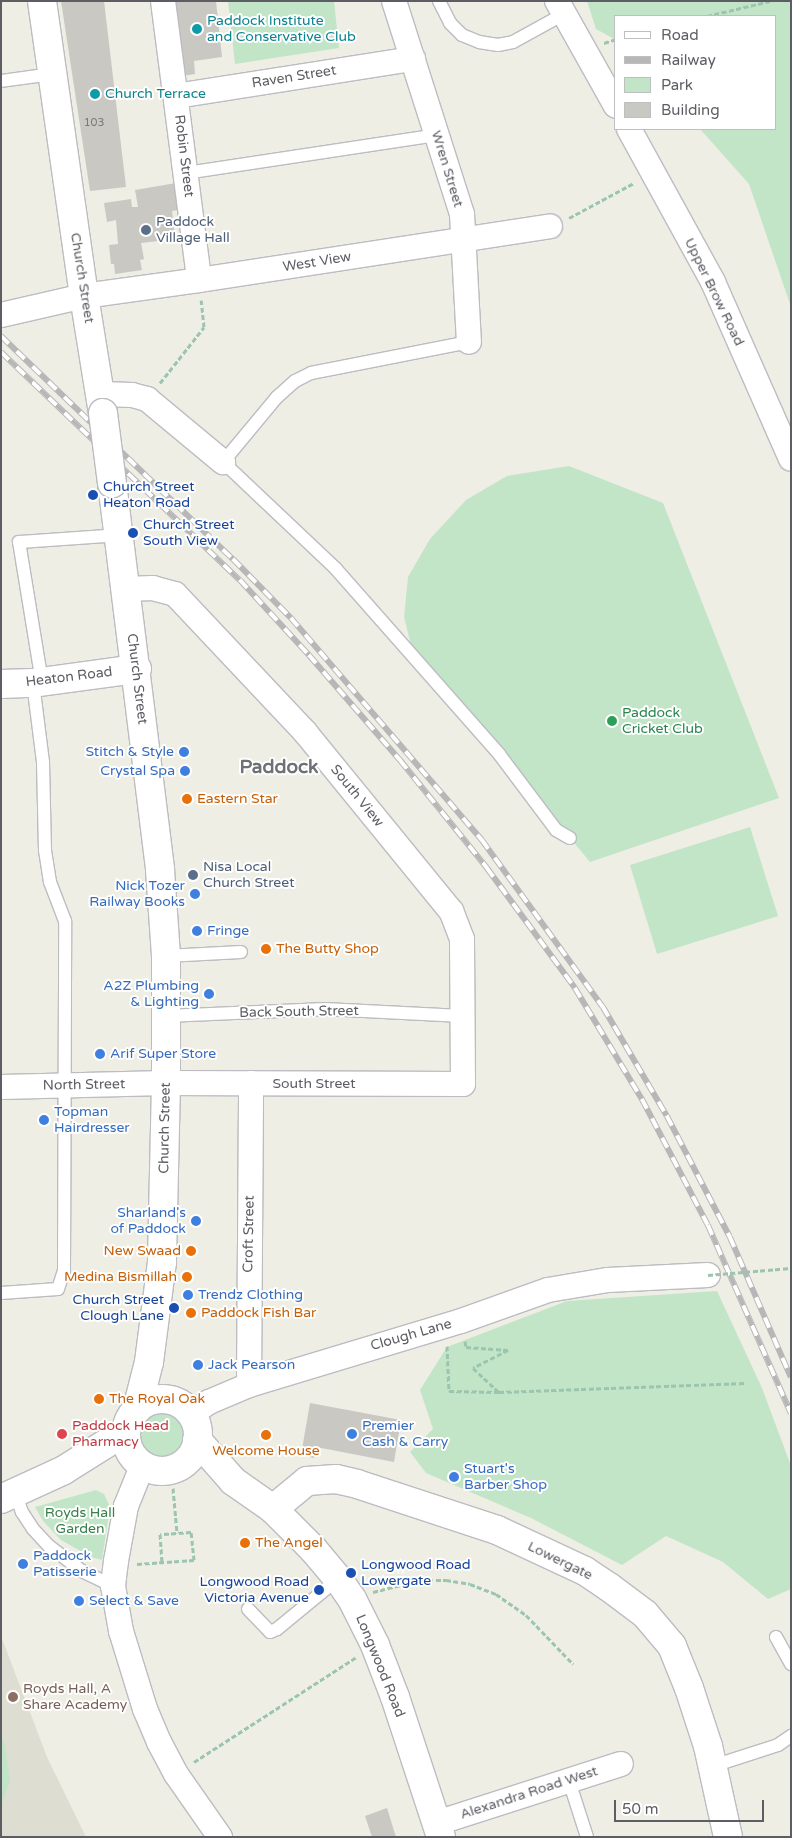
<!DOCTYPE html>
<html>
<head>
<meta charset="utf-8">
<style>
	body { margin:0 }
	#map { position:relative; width:792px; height:1838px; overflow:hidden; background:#eeeee4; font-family:"Varela Round",sans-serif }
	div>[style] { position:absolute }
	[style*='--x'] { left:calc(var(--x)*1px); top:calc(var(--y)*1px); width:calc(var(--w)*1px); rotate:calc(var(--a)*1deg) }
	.education>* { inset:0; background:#deddd2 }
	.green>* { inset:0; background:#c2e5c8 }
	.round { border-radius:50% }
	.building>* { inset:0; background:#cac8c2 }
	.path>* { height:3px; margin-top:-1.5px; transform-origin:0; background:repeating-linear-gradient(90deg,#9bc5af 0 5px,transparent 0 7.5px) }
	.roads { filter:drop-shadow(1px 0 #bcbcc2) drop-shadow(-1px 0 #bcbcc2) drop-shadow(0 1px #bcbcc2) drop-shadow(0 -1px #bcbcc2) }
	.lane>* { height:12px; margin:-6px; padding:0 6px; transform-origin:6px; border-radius:6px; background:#fff }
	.street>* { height:24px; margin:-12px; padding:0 12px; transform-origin:12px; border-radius:12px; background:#fff }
	.secondary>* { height:28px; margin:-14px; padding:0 14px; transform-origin:14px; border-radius:14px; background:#fff }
	.secondary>.ring { margin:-14px; padding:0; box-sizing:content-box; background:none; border:28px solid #fff; border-radius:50% }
	.rail>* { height:5.5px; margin-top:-2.75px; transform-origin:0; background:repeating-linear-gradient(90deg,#fff 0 11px,#b7b7b8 0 22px); box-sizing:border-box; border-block:1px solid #b7b7b8 }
	.path-bridge>* { height:3px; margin-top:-1.5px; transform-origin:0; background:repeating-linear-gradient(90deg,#9bc5af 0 5px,transparent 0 7.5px) }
	.bridges { filter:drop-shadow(1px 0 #babbc2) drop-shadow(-1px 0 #babbc2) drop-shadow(0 1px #babbc2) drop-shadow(0 -1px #babbc2) }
	.secondary-bridge>* { height:28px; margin:-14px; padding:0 14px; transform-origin:14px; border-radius:14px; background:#fff }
	.dots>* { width:14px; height:14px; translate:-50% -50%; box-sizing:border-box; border:2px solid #fff; border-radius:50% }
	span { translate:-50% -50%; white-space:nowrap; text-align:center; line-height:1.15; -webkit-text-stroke:4px #fff; paint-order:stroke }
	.number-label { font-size:11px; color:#78787c }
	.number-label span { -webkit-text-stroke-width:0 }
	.culture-label { font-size:14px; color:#0d838f }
	.left { translate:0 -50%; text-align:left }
	.street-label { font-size:14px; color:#5c5e64 }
	.service-label { font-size:14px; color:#4e5e75 }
	.transit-label { font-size:14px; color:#164399 }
	.right { translate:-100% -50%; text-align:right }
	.leisure-label { font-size:14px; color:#27864d }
	.shop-label { font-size:14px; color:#366cbe }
	.food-label { font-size:14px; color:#c56008 }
	.health-label { font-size:14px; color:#be3a42 }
	.park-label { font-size:14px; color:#378049 }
	.education-label { font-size:14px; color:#785e54 }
	.district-label { font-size:19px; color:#6d7076; font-weight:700 }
	.frame { position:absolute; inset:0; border:2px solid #5c5e64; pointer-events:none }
	.legend { position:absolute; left:614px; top:15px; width:162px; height:115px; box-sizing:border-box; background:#fff; border:1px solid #bebfc1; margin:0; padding:6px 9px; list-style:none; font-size:15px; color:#5c5e64 }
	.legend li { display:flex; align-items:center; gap:10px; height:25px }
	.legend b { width:25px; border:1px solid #bebfc1 }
	.scale { position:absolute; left:614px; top:1800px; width:150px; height:22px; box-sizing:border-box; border:2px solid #5c5e64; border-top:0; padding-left:6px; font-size:15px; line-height:18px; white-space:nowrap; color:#5c5e64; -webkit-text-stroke:4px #fff; paint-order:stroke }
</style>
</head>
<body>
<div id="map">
	<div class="education">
		<i style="clip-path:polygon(1px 1636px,47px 1757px,86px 1837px,1px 1837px)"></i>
	</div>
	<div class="green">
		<i style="clip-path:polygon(228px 1px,334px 1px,339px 48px,235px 64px)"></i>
		<i style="clip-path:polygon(587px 1px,791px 1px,791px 307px,749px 184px,700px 129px,776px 129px,776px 16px,616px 16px,616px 40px,596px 29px)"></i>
		<i style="clip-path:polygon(569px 466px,663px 503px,779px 798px,590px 862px,411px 645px,404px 617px,408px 577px,430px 539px,466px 500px,507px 476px)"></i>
		<i style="clip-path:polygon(750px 827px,778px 916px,657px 954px,630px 865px)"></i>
		<i style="clip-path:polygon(717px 1291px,762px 1388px,791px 1466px,791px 1589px,768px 1599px,723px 1562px,666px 1536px,622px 1565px,531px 1518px,426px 1473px,410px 1452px,433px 1429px,420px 1390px,447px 1347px,567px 1301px)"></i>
		<i class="round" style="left:136px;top:1410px;width:48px;height:48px"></i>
		<i style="clip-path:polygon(96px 1490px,104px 1494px,110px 1507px,102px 1560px,91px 1557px,61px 1540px,43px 1521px,35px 1507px)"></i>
		<i style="clip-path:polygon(1px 1734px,5px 1745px,10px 1781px,1px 1807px)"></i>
	</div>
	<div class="building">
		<i style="clip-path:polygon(61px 1px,104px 1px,126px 187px,90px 191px)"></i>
		<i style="clip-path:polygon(171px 1px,216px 1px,222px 57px,194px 61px,195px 74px,182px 76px)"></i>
		<i style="clip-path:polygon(182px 182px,185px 209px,172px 211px,175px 239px,141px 243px,144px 259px,140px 260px,142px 270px,115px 274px,114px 264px,111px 264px,109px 245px,118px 244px,116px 220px,107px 222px,104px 203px,131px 199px,132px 207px,138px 207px,135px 190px)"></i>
		<i style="clip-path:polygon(310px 1403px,401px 1420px,394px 1462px,316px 1447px,314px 1458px,301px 1455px)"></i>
		<i style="clip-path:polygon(387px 1808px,396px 1837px,372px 1837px,365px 1816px)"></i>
	</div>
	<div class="path">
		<i style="--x:707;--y:16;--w:65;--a:-13.4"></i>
		<i style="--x:604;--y:43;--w:13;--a:-18"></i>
		<i style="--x:569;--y:218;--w:74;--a:-28.3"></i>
		<i style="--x:160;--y:383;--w:71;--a:-51.8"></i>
		<i style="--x:204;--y:327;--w:27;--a:-96"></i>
		<i style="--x:465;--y:1341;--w:6;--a:81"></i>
		<i style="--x:466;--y:1347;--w:42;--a:4.1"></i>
		<i style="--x:508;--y:1350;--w:39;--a:153"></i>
		<i style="--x:473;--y:1368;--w:35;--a:43"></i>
		<i style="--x:447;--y:1346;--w:45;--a:87.5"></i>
		<i style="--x:449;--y:1391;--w:50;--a:1.1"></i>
		<i style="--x:499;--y:1392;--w:247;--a:-2.1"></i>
		<i style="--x:173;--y:1488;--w:45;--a:84.9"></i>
		<i style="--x:137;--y:1564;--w:57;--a:-4"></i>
		<i style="--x:194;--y:1560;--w:28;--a:-96"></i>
		<i style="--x:191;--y:1532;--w:31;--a:176"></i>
		<i style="--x:160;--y:1534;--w:28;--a:86"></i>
		<i style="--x:373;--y:1592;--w:49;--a:-14"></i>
		<i style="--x:421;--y:1580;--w:25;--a:0"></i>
		<i style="--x:446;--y:1580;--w:24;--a:9"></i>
		<i style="--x:470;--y:1584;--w:28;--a:21"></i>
		<i style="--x:496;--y:1594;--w:37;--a:35"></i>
		<i style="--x:526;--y:1615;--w:68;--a:46.2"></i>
		<i style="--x:194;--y:1762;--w:193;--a:-32.9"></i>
	</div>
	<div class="roads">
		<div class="lane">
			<i style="--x:439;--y:1;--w:25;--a:63"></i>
			<i style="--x:450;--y:23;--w:17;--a:45"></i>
			<i style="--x:462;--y:35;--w:18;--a:22"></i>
			<i style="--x:479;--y:42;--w:19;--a:9"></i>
			<i style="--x:498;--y:45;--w:15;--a:-11"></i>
			<i style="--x:513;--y:42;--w:58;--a:-28.8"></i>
			<i style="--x:1;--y:81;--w:51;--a:-7.8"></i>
			<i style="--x:186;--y:173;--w:254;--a:-8.6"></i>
			<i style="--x:469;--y:342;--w:161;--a:168.9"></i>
			<i style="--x:311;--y:373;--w:18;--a:153"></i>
			<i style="--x:295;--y:381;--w:24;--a:138"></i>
			<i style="--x:277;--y:397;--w:85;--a:129.7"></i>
			<i style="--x:223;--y:462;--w:156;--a:43.4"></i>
			<i style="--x:336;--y:569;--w:247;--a:48.6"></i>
			<i style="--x:499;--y:754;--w:95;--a:53.1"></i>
			<i style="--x:556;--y:830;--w:16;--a:30"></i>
			<i style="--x:42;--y:682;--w:142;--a:-99.3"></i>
			<i style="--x:19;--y:542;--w:99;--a:-4"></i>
			<i style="--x:166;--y:956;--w:75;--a:-3.1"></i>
			<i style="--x:166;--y:1016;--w:159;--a:-2.5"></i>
			<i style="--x:325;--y:1009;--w:137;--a:2.9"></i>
			<i style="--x:1;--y:1293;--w:57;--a:-4"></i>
			<i style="--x:58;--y:1289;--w:19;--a:-72"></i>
			<i style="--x:64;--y:1271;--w:350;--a:-89.8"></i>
			<i style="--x:65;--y:921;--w:42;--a:-111"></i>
			<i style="--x:50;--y:882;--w:32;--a:-99"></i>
			<i style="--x:45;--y:850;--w:88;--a:-91.3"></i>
			<i style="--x:43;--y:762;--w:80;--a:-97.2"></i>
			<i style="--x:16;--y:1494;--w:19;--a:72"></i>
			<i style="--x:22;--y:1512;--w:20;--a:57"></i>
			<i style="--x:33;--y:1529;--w:23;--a:47"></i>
			<i style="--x:49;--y:1546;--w:41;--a:37.1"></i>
			<i style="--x:82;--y:1571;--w:34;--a:26"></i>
			<i style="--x:248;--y:1609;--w:32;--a:46"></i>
			<i style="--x:270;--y:1632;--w:8;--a:-23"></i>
			<i style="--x:277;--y:1629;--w:79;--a:-39.3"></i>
			<i style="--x:776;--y:1637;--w:31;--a:61"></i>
			<i style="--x:713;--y:1766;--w:68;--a:-17.9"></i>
			<i style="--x:778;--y:1745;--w:16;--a:-35"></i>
			<i style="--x:569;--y:1781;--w:59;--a:72.2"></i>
		</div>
		<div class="street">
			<i style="--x:163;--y:1;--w:281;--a:82.6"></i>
			<i style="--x:394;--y:1;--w:224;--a:72.3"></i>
			<i style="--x:462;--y:214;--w:128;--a:86.9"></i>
			<i style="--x:557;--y:1;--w:120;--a:60.7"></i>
			<i style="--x:176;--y:96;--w:240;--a:-8.9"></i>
			<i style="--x:629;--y:129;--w:175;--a:61.2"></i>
			<i style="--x:713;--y:282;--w:193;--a:66.2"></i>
			<i style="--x:1;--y:315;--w:85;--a:-12.9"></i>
			<i style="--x:84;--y:296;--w:116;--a:-7.9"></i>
			<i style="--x:199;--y:280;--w:355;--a:-8.7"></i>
			<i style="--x:101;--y:394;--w:31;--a:2"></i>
			<i style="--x:132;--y:395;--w:16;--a:15"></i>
			<i style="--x:147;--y:399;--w:99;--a:39.7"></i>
			<i style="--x:1;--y:1087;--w:165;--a:-1.4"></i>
			<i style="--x:166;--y:1083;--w:297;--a:0.2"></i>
			<i style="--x:463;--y:1084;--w:145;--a:-90.4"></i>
			<i style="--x:462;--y:939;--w:30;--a:-111"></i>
			<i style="--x:451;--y:911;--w:230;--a:-129.2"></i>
			<i style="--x:306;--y:733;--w:191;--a:-133.3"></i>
			<i style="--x:175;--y:594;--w:23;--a:-165"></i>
			<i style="--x:153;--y:588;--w:29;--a:178"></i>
			<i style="--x:249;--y:1385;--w:302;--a:-89.6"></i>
			<i style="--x:191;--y:1414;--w:22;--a:-34"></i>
			<i style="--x:209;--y:1402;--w:43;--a:-23"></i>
			<i style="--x:249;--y:1385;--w:221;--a:-16.8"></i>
			<i style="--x:461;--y:1321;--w:92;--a:-19.6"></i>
			<i style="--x:548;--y:1290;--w:61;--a:-9.5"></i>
			<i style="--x:608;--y:1280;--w:100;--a:-2.9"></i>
			<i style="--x:143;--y:1464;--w:45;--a:112"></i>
			<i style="--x:126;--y:1506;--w:56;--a:100.3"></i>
			<i style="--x:116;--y:1561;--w:25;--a:97"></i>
			<i style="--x:113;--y:1586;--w:46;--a:79.9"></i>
			<i style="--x:121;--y:1631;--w:82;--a:72.9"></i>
			<i style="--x:145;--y:1709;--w:36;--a:67"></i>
			<i style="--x:159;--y:1742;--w:36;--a:62"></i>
			<i style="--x:176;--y:1774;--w:77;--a:55.1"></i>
			<i style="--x:437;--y:1823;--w:193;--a:-17.8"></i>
		</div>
		<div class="secondary">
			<i style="--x:42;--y:1;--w:298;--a:81.9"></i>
			<i style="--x:84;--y:296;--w:119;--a:80.8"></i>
			<i style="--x:112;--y:483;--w:390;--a:82.9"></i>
			<i style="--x:160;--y:870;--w:86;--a:86"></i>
			<i style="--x:166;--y:956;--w:127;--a:90"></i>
			<i style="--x:166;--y:1083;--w:179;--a:91.3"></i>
			<i style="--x:162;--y:1262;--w:101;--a:97.4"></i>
			<i style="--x:149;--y:1362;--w:49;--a:104.3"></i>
			<i style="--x:1;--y:684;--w:32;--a:-2"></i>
			<i style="--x:33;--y:683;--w:105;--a:-7.7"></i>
			<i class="ring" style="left:126px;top:1399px;width:44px;height:44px"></i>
			<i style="--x:197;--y:1440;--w:55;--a:48.7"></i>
			<i style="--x:233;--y:1481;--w:49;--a:35"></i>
			<i style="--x:273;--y:1509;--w:57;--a:45"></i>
			<i style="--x:313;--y:1549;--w:39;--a:50"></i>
			<i style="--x:338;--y:1579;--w:24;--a:55"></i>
			<i style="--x:352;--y:1599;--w:51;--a:63.4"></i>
			<i style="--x:375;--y:1645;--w:56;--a:69"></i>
			<i style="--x:395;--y:1697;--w:147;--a:71.8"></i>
			<i style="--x:1;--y:1499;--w:69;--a:-24.7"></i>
			<i style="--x:64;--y:1470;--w:73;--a:-32.2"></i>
			<i style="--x:273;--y:1509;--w:44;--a:-39.5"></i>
			<i style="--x:307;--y:1481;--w:29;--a:-4"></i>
			<i style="--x:336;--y:1479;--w:22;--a:13"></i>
			<i style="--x:357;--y:1484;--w:147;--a:18.2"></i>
			<i style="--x:497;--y:1530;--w:97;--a:25"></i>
			<i style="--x:585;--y:1571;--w:29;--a:34"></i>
			<i style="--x:609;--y:1587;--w:45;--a:36.9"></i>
			<i style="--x:645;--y:1614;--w:42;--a:49.8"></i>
			<i style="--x:672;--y:1646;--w:45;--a:68"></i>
			<i style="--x:689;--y:1688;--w:61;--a:71.9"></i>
			<i style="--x:708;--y:1746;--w:93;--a:77.6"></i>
		</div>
	</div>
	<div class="rail">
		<i style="--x:1;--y:336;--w:322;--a:43.9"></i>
		<i style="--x:233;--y:559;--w:83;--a:45.5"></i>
		<i style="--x:291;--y:618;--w:293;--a:49.3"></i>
		<i style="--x:482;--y:840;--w:206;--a:54.1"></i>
		<i style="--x:603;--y:1007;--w:126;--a:59.6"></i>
		<i style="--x:667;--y:1116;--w:136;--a:62.5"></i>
		<i style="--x:730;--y:1237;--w:153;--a:66.5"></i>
		<i style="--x:1;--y:352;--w:330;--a:43.7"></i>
		<i style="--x:240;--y:580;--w:102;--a:47.4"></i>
		<i style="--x:309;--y:655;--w:139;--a:49.1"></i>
		<i style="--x:400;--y:760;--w:139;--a:51.1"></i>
		<i style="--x:487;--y:868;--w:149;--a:53.7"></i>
		<i style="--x:575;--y:988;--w:130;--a:58.9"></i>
		<i style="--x:642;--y:1099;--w:142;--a:62.4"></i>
		<i style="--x:708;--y:1225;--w:206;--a:66.2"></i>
	</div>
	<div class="path-bridge">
		<i style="--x:708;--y:1275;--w:83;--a:-4.8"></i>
	</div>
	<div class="bridges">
		<div class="secondary-bridge">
			<i style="--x:103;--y:413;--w:71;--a:82.7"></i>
		</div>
	</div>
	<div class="dots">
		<i style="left:197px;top:29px;background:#0f9aa8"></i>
		<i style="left:95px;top:94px;background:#0f9aa8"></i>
		<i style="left:146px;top:230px;background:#5c6f8a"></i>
		<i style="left:93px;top:495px;background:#1a4fb4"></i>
		<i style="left:133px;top:533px;background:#1a4fb4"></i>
		<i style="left:612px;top:721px;background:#2e9e5b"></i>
		<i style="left:184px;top:752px;background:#3f7fe0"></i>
		<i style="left:185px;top:771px;background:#3f7fe0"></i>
		<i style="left:187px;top:799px;background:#e8710a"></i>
		<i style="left:193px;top:875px;background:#5c6f8a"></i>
		<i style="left:195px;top:894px;background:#3f7fe0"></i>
		<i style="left:197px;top:931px;background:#3f7fe0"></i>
		<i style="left:266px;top:949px;background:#e8710a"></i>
		<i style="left:209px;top:994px;background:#3f7fe0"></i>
		<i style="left:100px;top:1054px;background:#3f7fe0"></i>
		<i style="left:44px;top:1120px;background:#3f7fe0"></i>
		<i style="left:196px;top:1221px;background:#3f7fe0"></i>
		<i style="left:191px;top:1251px;background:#e8710a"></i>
		<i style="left:187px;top:1277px;background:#e8710a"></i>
		<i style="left:188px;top:1295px;background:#3f7fe0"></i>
		<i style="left:174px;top:1308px;background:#1a4fb4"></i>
		<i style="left:191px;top:1313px;background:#e8710a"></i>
		<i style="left:198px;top:1365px;background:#3f7fe0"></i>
		<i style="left:99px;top:1399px;background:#e8710a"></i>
		<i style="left:62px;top:1434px;background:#e0444e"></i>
		<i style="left:352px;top:1434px;background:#3f7fe0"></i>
		<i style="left:266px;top:1435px;background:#e8710a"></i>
		<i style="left:454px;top:1477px;background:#3f7fe0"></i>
		<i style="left:245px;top:1543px;background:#e8710a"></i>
		<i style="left:23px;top:1564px;background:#3f7fe0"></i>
		<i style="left:351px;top:1573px;background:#1a4fb4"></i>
		<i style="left:319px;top:1590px;background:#1a4fb4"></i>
		<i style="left:79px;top:1601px;background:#3f7fe0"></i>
		<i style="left:13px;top:1697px;background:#8d6e63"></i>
	</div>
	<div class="number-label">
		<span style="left:94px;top:123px">103</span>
	</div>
	<div class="culture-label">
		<span class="left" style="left:207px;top:29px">Paddock Institute<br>and Conservative Club</span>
		<span class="left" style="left:105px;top:94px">Church Terrace</span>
	</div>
	<div class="street-label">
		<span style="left:294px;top:77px;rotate:-9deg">Raven Street</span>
		<span style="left:184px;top:156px;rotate:83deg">Robin Street</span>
		<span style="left:447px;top:169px;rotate:73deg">Wren Street</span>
		<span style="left:317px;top:262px;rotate:-9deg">West View</span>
		<span style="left:82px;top:278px;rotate:81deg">Church Street</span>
		<span style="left:714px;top:292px;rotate:64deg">Upper Brow Road</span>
		<span style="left:69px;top:677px;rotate:-7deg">Heaton Road</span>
		<span style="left:137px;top:679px;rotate:83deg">Church Street</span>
		<span style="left:357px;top:796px;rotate:51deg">South View</span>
		<span style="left:299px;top:1012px;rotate:-1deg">Back South Street</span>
		<span style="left:314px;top:1084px">South Street</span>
		<span style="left:84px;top:1085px;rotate:-1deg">North Street</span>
		<span style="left:165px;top:1128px;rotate:-89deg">Church Street</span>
		<span style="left:249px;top:1234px;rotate:-89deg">Croft Street</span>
		<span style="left:411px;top:1335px;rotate:-16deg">Clough Lane</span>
		<span style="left:560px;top:1561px;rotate:26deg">Lowergate</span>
		<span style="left:380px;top:1666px;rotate:68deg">Longwood Road</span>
		<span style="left:529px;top:1793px;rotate:-18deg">Alexandra Road West</span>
	</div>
	<div class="service-label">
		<span class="left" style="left:156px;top:230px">Paddock<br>Village Hall</span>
		<span class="left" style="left:203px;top:875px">Nisa Local<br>Church Street</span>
	</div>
	<div class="transit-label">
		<span class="left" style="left:103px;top:495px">Church Street<br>Heaton Road</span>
		<span class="left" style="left:143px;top:533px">Church Street<br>South View</span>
		<span class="right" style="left:164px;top:1308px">Church Street<br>Clough Lane</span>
		<span class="left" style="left:361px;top:1573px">Longwood Road<br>Lowergate</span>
		<span class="right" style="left:309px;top:1590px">Longwood Road<br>Victoria Avenue</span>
	</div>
	<div class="leisure-label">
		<span class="left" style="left:622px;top:721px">Paddock<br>Cricket Club</span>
	</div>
	<div class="shop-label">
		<span class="right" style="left:174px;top:752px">Stitch &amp; Style</span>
		<span class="right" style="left:175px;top:771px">Crystal Spa</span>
		<span class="right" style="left:185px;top:894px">Nick Tozer<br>Railway Books</span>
		<span class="left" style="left:207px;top:931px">Fringe</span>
		<span class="right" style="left:199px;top:994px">A2Z Plumbing<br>&amp; Lighting</span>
		<span class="left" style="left:110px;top:1054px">Arif Super Store</span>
		<span class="left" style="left:54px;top:1120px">Topman<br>Hairdresser</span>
		<span class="right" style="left:186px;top:1221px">Sharland's<br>of Paddock</span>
		<span class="left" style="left:198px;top:1295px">Trendz Clothing</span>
		<span class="left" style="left:208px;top:1365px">Jack Pearson</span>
		<span class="left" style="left:362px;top:1434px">Premier<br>Cash &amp; Carry</span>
		<span class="left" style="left:464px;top:1477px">Stuart's<br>Barber Shop</span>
		<span class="left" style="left:33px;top:1564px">Paddock<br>Patisserie</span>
		<span class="left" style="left:89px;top:1601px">Select &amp; Save</span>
	</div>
	<div class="food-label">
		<span class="left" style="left:197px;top:799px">Eastern Star</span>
		<span class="left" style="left:276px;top:949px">The Butty Shop</span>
		<span class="right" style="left:181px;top:1251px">New Swaad</span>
		<span class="right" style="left:177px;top:1277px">Medina Bismillah</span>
		<span class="left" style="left:201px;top:1313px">Paddock Fish Bar</span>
		<span class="left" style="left:109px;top:1399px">The Royal Oak</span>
		<span style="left:266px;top:1451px">Welcome House</span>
		<span class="left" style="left:255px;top:1543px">The Angel</span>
	</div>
	<div class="health-label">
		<span class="left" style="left:72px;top:1434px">Paddock Head<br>Pharmacy</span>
	</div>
	<div class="park-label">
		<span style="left:80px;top:1521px">Royds Hall<br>Garden</span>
	</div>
	<div class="education-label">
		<span class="left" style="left:23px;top:1697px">Royds Hall, A<br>Share Academy</span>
	</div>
	<div class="district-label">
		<span style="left:279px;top:768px">Paddock</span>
	</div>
	<div class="frame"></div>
	<ul class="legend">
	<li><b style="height:6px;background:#fff"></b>Road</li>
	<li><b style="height:6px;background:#b7b7b8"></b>Railway</li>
	<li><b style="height:14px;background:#c2e5c8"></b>Park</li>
	<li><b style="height:14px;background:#cac8c2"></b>Building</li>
	</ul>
	<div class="scale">50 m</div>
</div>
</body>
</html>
